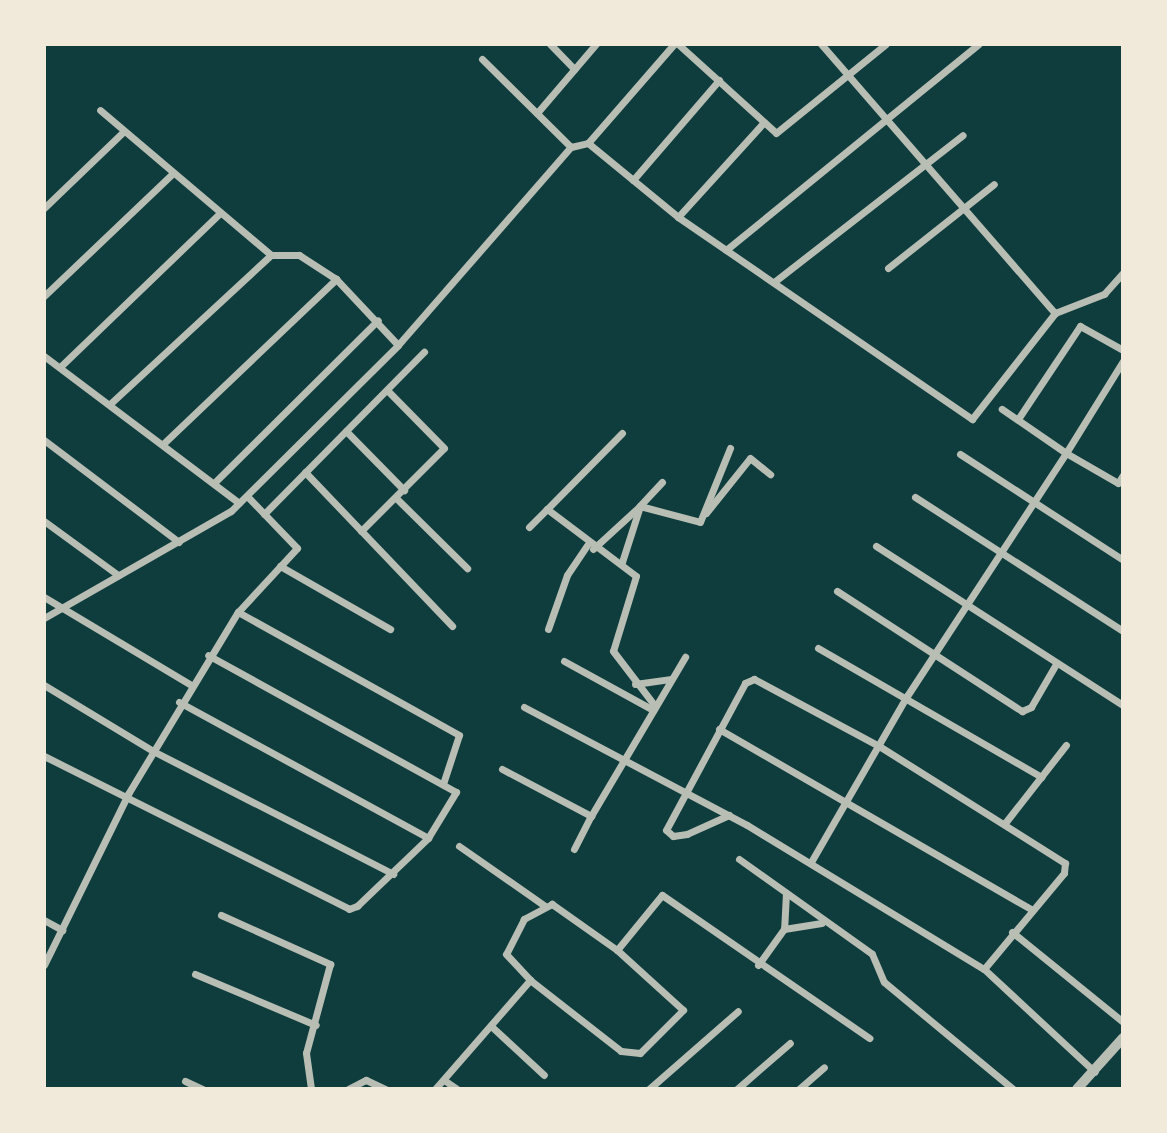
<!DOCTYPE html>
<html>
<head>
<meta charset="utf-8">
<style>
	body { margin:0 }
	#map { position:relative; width:1167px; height:1133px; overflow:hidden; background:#0f3d3e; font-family:Arial,sans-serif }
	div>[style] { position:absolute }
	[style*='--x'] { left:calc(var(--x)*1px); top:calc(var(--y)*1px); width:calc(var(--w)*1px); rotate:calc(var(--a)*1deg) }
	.minor>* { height:7px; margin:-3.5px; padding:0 3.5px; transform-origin:3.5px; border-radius:3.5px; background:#b8beb3 }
	.tertiary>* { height:10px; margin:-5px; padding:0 5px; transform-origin:5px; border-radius:5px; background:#b8beb3 }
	span { translate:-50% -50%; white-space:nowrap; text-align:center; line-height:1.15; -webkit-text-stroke:6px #f1e9da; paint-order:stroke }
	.frame { position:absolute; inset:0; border:46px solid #f1e9da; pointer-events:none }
</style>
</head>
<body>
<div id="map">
	<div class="minor">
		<i style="--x:550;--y:44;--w:35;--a:46"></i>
		<i style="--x:678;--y:44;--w:132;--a:42.2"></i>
		<i style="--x:776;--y:133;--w:141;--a:-39"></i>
		<i style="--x:821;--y:44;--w:357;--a:49"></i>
		<i style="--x:482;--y:59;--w:125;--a:44.7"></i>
		<i style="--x:537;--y:113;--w:91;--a:-49.5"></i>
		<i style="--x:588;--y:143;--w:131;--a:-49"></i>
		<i style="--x:633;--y:180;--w:132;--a:-49.3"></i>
		<i style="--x:44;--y:208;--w:110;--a:-43.9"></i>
		<i style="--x:678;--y:217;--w:128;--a:-47.8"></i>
		<i style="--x:726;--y:250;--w:326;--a:-39.2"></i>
		<i style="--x:888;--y:268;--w:135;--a:-38.4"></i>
		<i style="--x:774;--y:282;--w:239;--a:-37.9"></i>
		<i style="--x:44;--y:296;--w:175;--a:-43.6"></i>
		<i style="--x:398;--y:345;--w:263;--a:-48.9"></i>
		<i style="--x:571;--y:147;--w:17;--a:-13"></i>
		<i style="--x:588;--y:143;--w:117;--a:39.4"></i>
		<i style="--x:678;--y:217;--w:357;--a:34.5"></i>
		<i style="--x:972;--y:419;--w:135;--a:-51.9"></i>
		<i style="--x:1055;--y:313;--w:53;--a:-21.2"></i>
		<i style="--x:1104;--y:294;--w:28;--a:-48"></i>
		<i style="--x:44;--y:356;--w:244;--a:37"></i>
		<i style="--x:1123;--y:361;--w:108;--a:121.8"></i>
		<i style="--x:1066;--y:453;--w:60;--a:30"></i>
		<i style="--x:1118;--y:483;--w:9;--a:-58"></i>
		<i style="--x:60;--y:367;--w:221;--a:-43.9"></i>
		<i style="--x:111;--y:403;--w:218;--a:-42.8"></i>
		<i style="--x:1018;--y:419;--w:112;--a:-56.3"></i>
		<i style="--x:1080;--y:326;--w:49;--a:29.2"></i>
		<i style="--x:346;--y:431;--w:83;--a:45.5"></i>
		<i style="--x:622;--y:433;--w:107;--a:134.6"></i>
		<i style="--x:547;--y:509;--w:111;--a:37"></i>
		<i style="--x:636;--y:576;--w:78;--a:107"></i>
		<i style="--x:613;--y:651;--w:69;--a:52.6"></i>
		<i style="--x:44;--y:440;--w:169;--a:37.1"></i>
		<i style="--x:164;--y:443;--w:238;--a:-43.6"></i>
		<i style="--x:960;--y:454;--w:194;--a:33"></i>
		<i style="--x:305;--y:472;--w:213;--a:46.3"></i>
		<i style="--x:216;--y:481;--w:228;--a:-44.8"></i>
		<i style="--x:662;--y:482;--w:33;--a:133"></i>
		<i style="--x:640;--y:506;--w:62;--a:14.9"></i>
		<i style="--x:700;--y:522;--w:80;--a:-67.9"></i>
		<i style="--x:915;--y:497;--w:247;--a:32.8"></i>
		<i style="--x:396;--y:498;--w:100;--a:44.6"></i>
		<i style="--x:706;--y:513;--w:70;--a:-51.3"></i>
		<i style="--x:750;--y:458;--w:26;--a:39"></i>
		<i style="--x:264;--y:514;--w:228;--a:-45.4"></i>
		<i style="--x:44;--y:521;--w:92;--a:36.1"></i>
		<i style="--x:529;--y:527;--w:25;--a:-45"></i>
		<i style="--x:361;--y:531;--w:117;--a:-45"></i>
		<i style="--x:444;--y:448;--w:81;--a:-134.5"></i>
		<i style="--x:876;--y:546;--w:294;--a:32.8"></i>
		<i style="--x:593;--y:549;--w:64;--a:-42.5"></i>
		<i style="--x:640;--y:506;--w:59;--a:107.8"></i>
		<i style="--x:280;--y:566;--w:127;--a:29.8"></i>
		<i style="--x:837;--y:591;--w:221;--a:33"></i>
		<i style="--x:1022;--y:711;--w:10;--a:-24"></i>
		<i style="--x:1031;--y:707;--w:50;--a:-59.8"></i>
		<i style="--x:44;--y:597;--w:171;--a:30.9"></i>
		<i style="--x:238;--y:612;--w:87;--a:-47.3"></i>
		<i style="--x:297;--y:548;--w:72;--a:-133.9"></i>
		<i style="--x:44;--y:618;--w:215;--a:-29.8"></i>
		<i style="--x:231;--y:511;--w:235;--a:-44.8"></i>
		<i style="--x:398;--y:345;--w:91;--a:-133.2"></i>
		<i style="--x:336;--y:279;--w:44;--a:-147"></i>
		<i style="--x:299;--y:255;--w:28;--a:180"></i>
		<i style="--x:271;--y:255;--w:224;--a:-139.7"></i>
		<i style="--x:548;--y:629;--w:57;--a:-70.6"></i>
		<i style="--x:567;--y:575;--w:36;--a:-56"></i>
		<i style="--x:818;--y:648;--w:258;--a:30"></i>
		<i style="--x:564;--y:661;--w:102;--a:28.8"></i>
		<i style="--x:635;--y:684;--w:35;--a:-8"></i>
		<i style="--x:44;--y:685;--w:127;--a:31.2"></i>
		<i style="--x:153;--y:751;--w:270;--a:27.1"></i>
		<i style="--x:179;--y:702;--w:284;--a:28.6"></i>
		<i style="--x:524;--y:707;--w:252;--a:27.9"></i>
		<i style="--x:747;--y:825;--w:277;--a:31.3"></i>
		<i style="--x:984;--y:969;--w:151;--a:42.9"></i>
		<i style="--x:719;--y:729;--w:360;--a:30"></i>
		<i style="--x:44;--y:756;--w:341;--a:26.6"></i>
		<i style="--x:349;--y:909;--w:9;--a:-21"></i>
		<i style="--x:357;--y:906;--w:98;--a:-43.8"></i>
		<i style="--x:428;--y:838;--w:54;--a:-58.7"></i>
		<i style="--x:456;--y:792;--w:283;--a:-151.1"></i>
		<i style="--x:502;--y:769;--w:101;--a:27.8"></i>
		<i style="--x:591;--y:816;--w:185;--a:-59.4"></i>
		<i style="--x:729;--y:815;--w:46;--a:155.7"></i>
		<i style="--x:687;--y:834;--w:14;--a:172"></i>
		<i style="--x:673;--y:836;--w:9;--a:-139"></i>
		<i style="--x:666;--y:830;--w:167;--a:-61.7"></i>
		<i style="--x:745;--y:683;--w:10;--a:-24"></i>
		<i style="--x:754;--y:679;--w:142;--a:28.2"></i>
		<i style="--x:879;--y:746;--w:220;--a:32.2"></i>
		<i style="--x:1065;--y:863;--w:10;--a:96"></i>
		<i style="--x:1064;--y:873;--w:125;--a:129.8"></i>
		<i style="--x:1005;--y:823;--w:99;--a:-52"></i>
		<i style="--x:459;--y:846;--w:105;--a:34.9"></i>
		<i style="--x:574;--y:849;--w:37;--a:-63"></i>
		<i style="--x:739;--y:859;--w:163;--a:35.5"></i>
		<i style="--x:872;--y:954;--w:30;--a:67"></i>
		<i style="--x:884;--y:982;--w:168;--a:39.7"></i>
		<i style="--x:811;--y:862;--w:192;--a:-60"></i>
		<i style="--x:907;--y:696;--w:290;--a:-56.8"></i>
		<i style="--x:1066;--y:453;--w:78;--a:-145.5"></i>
		<i style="--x:786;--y:893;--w:36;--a:93"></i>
		<i style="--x:784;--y:929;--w:38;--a:-9"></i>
		<i style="--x:221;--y:915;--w:120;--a:24.2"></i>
		<i style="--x:330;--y:964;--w:92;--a:105.1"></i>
		<i style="--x:306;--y:1053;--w:36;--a:82"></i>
		<i style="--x:44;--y:920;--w:21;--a:29"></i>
		<i style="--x:1012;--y:932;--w:143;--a:39"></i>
		<i style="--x:617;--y:950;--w:80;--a:-144.7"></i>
		<i style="--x:552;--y:904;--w:32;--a:152"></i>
		<i style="--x:524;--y:919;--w:39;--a:117"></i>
		<i style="--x:506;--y:954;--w:35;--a:47"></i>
		<i style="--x:530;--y:980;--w:115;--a:38"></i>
		<i style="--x:621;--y:1051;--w:19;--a:6"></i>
		<i style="--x:640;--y:1053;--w:61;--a:-45"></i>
		<i style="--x:683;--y:1010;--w:89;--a:-137.7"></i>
		<i style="--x:617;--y:950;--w:71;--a:-50.7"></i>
		<i style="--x:662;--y:895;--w:252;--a:34.6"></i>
		<i style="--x:44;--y:965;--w:191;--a:-63.8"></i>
		<i style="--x:128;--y:794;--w:213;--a:-58.9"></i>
		<i style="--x:238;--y:612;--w:253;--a:29.1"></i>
		<i style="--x:459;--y:735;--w:52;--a:108.1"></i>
		<i style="--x:758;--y:965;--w:44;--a:-54.2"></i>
		<i style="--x:195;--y:974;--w:131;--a:22.9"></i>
		<i style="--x:491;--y:1026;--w:72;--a:42.8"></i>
		<i style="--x:444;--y:1080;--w:16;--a:35"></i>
		<i style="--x:185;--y:1081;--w:19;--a:25"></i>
		<i style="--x:348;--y:1089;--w:20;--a:-27"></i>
		<i style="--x:366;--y:1080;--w:21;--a:25"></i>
		<i style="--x:435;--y:1089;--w:145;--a:-48.9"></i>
		<i style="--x:649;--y:1089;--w:118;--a:-41.2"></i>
		<i style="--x:737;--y:1089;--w:70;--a:-41"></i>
		<i style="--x:799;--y:1089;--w:33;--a:-41"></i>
	</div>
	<div class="tertiary">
		<i style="--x:1077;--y:1089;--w:69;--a:-48"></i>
	</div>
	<div class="frame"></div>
</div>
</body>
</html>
